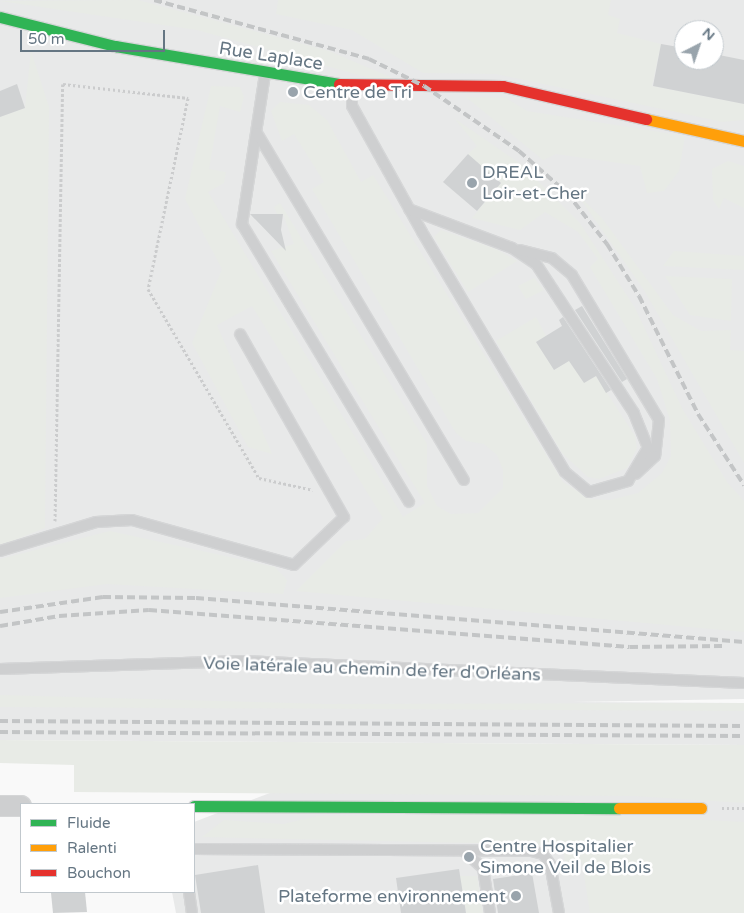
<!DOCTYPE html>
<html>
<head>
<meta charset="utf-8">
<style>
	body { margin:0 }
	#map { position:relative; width:744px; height:913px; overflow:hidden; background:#f9f9f9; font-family:"Varela Round",sans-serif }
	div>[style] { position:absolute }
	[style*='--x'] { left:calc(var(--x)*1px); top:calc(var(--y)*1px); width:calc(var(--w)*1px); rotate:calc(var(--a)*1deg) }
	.built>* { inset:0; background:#e8e9e9 }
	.green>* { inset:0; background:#e8ebe6 }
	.building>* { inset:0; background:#d0d2d3 }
	.path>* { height:3px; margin-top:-1.5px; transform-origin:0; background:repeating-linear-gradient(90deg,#cbcccd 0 2.5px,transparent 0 5px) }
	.roads { filter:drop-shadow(1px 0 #d5d6d7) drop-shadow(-1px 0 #d5d6d7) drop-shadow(0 1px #d5d6d7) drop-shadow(0 -1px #d5d6d7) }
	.lane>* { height:10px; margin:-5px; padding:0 5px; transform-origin:5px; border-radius:5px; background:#cecfd0 }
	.street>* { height:20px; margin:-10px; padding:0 10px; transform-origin:10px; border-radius:10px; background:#cecfd0 }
	.fast>* { height:11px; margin:-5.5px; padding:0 5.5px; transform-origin:5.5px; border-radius:5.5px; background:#30b455 }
	.slow>* { height:11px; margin:-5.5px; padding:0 5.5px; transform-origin:5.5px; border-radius:5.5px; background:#ff9f0a }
	.jam>* { height:11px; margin:-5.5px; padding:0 5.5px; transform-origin:5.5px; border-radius:5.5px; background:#e5322d }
	.rail>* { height:4px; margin-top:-2px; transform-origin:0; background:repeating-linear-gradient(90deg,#c3c5c6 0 8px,transparent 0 12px) }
	.dots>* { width:14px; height:14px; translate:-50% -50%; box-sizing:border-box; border:2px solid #fff; border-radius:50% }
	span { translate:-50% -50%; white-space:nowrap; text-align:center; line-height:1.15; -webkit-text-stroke:5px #fff; paint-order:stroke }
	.street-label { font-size:18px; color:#657683 }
	.poi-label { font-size:18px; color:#657683 }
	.left { translate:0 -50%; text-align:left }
	.right { translate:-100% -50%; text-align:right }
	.legend { position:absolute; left:20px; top:803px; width:175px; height:90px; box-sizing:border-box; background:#fff; border:1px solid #c1c8cd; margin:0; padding:6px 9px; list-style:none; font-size:15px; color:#657683 }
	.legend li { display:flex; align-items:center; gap:10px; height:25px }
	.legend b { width:25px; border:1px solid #c1c8cd }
	.north { position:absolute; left:674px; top:20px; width:50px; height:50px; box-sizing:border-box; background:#fff; border:1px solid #c1c8cd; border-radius:50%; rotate:41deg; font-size:14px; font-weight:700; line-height:20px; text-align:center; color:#657683 }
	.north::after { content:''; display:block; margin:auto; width:18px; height:22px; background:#99a4ac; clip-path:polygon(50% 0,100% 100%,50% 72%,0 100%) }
	.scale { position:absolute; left:20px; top:30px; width:145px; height:22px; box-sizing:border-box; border:2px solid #657683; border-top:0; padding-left:6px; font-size:15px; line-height:18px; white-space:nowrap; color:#657683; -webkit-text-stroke:4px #fff; paint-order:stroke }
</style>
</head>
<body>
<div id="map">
	<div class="built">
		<i style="clip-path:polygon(evenodd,0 0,744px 0,744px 699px,572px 702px,744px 703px,744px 745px,0 740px,0 0,684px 30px,714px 30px,714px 60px,684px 60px,684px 30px)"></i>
		<i style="clip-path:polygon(744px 775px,744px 913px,176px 913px,172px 892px,194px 892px,194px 822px,312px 777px)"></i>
	</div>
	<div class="green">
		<i style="clip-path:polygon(138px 0,329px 51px,395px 79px,373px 79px,197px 30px,0 1px)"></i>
		<i style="clip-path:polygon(278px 0,611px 0,608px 15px,620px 19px,617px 33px,661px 44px,652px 86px,744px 104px,744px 120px,723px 122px,496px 74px,423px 73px,352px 30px,276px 14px)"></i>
		<i style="clip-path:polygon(31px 51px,49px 107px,45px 528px,0 546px,0 117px,25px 108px)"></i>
		<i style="clip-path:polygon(211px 86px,240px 87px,244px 97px,240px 112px,220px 106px,209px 169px,226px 172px,224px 183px,208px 192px,403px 517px,425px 503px,271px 251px,294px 244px,283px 214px,277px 214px,274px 207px,280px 203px,427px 444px,427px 486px,437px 506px,451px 514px,478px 513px,503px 488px,503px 470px,497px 455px,484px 444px,466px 441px,456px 433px,312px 189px,324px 182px,294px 134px,282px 141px,271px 111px,280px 102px,309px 105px,327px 120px,361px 182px,373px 175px,563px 482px,590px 499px,610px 500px,638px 493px,662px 473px,671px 456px,670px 420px,657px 379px,590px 267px,598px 259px,578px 232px,545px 212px,520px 230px,472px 218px,501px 183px,468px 154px,477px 146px,454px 118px,522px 165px,580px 223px,635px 308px,683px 410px,727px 482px,744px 501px,744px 632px,296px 591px,346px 541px,365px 539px,383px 518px,252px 306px,217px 325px,272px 454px,248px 447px,192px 343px,222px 269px,185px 199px)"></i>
		<i style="clip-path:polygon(466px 97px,506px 98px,527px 111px,685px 136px,679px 171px,664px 191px,647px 193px,640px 166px,556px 154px,543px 160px)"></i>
		<i style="clip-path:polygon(728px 161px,744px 166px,744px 208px,724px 198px,719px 209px,713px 200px,712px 169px)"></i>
		<i style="clip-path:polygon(577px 194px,602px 218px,673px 315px,701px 331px,731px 330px,730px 350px,744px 351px,744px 463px,644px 290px)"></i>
		<i style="clip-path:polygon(441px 230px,496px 249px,517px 261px,468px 292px,434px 237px)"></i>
		<i style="clip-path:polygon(674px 251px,744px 256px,744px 270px,663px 266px)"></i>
		<i style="clip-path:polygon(665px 276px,732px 279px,731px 321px,690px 315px)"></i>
		<i style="clip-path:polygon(534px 278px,544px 290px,526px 299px,518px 286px)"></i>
		<i style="clip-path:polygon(536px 317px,546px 336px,536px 342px,554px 370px,569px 361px,584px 383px,596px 376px,635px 436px,637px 448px,627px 468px,599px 479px,588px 477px,562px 453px,496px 341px)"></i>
		<i style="clip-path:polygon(110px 531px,275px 567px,287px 580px,283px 594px,107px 584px,0 598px,0 559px)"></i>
		<i style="clip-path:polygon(0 695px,326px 704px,744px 703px,744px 711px,0 707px)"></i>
		<i style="clip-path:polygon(0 740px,744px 745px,744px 803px,634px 796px,74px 792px,74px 765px,0 763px)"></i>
		<i style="clip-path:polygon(588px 814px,744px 822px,744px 913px,590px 913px,582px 862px,565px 864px,563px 845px,202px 837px,224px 820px,283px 824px,318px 816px)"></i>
		<i style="clip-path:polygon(460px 876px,477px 876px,483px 913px,466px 913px)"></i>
	</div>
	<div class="building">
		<i style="clip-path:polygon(661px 44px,684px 48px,684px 60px,714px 60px,714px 54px,744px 60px,744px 104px,653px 86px)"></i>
		<i style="clip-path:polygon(17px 84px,25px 108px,0 117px,0 91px)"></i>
		<i style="clip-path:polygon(468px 154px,501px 183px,477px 211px,443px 182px)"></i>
		<i style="clip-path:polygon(250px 214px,283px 214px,281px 230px,286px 251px)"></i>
		<i style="clip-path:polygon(582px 306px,627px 379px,622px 382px,575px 310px)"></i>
		<i style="clip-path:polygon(563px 317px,611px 390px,606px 393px,596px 376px,584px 383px,569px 361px,554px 370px,536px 342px,562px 326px,559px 320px)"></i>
		<i style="clip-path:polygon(258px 865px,265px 913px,201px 913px,195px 875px)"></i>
		<i style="clip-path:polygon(459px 869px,466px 913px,401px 913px,396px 878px)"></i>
		<i style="clip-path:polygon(532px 873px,539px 913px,498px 913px,493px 879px)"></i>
		<i style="clip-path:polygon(64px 892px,85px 892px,87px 912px,53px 913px,51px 893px)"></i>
	</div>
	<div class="path">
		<i style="--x:55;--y:521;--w:437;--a:-89"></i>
		<i style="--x:63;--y:84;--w:126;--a:6.4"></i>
		<i style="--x:188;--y:98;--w:195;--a:101.8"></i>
		<i style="--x:148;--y:289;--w:219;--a:59.6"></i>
		<i style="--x:259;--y:478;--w:55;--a:12.5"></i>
		<i style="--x:722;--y:808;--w:22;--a:0"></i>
	</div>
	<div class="roads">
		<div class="lane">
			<i style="--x:265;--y:74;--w:152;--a:98.7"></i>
			<i style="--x:242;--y:224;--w:324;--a:59"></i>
			<i style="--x:352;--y:88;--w:18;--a:90"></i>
			<i style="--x:352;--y:106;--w:144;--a:60.9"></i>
			<i style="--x:422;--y:232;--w:279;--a:59.2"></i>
			<i style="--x:565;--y:472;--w:31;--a:40"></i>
			<i style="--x:589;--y:492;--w:41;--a:-15.8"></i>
			<i style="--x:628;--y:481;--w:39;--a:-59"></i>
			<i style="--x:648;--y:448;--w:38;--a:-112"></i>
			<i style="--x:634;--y:413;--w:178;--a:-123.3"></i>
			<i style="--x:536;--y:264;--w:29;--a:-146"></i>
			<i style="--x:512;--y:248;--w:110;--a:-159.3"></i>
			<i style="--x:257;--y:133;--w:404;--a:59.2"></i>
			<i style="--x:520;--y:250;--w:33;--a:14"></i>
			<i style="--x:552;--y:258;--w:26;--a:40"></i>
			<i style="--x:572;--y:275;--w:169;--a:59"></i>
			<i style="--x:659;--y:420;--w:36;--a:96"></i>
			<i style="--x:655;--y:456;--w:26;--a:137"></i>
			<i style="--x:0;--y:551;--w:100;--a:-16.8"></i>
			<i style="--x:96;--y:522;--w:36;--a:-3"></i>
			<i style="--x:132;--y:520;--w:168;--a:15.5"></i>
			<i style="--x:294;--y:565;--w:69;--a:-43.8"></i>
			<i style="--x:344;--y:517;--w:210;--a:-119.6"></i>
			<i style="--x:0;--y:669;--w:243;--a:-1.9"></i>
			<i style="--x:243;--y:661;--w:501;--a:2.51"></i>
			<i style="--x:194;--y:849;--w:337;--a:0.3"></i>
			<i style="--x:531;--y:851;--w:12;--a:14"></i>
			<i style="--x:543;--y:854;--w:12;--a:55"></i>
			<i style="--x:550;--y:864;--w:50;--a:79.6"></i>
			<i style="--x:464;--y:851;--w:25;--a:42"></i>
			<i style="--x:483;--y:868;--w:46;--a:81.2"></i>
			<i style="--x:189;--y:892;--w:21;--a:82"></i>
		</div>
		<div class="street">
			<i style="--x:0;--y:806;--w:21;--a:0"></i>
		</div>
		<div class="fast">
			<i style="--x:0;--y:17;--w:119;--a:14.2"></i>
			<i style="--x:115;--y:46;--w:227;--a:9.6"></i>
			<i style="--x:194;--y:806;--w:425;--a:0.3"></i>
		</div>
		<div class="slow">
			<i style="--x:646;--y:119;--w:100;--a:12.7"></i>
			<i style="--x:619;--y:808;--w:82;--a:0"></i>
		</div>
		<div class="jam">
			<i style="--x:339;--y:84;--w:164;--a:0.7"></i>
			<i style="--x:503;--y:86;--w:147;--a:13"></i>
		</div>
	</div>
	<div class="rail">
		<i style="--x:154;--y:0;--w:223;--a:15.3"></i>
		<i style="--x:369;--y:59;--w:61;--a:26.1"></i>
		<i style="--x:424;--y:86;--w:115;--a:34.4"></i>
		<i style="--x:519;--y:151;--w:64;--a:41.2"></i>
		<i style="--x:567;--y:193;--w:65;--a:51.9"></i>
		<i style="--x:607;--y:244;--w:61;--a:58.4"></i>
		<i style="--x:639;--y:296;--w:132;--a:63.4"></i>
		<i style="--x:698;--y:414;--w:85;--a:57.1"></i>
		<i style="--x:0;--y:612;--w:104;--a:-8.3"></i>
		<i style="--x:103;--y:597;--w:93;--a:0.6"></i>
		<i style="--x:196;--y:598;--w:550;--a:4.59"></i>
		<i style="--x:0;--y:626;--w:60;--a:-9.6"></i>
		<i style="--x:59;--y:616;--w:90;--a:-3.8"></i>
		<i style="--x:149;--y:610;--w:482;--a:4.4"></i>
		<i style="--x:630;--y:647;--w:92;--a:-0.6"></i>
		<i style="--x:0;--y:721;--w:744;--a:0.39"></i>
		<i style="--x:0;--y:732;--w:744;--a:0.31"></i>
	</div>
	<div class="dots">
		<i style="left:293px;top:92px;background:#99a4ac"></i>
		<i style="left:472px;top:183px;background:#99a4ac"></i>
		<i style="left:469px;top:857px;background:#99a4ac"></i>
		<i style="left:516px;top:896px;background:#99a4ac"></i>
	</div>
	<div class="street-label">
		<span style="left:271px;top:56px;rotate:9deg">Rue Laplace</span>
		<span style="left:372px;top:669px;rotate:2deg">Voie latérale au chemin de fer d'Orléans</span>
	</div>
	<div class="poi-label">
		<span class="left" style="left:303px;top:92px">Centre de Tri</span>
		<span class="left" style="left:482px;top:183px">DREAL<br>Loir-et-Cher</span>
		<span class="left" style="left:480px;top:857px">Centre Hospitalier<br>Simone Veil de Blois</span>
		<span class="right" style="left:506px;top:896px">Plateforme environnement</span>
	</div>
	<ul class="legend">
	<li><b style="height:6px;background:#30b455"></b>Fluide</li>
	<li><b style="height:6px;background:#ff9f0a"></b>Ralenti</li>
	<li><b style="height:6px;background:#e5322d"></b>Bouchon</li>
	</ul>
	<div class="north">N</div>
	<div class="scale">50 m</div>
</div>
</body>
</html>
